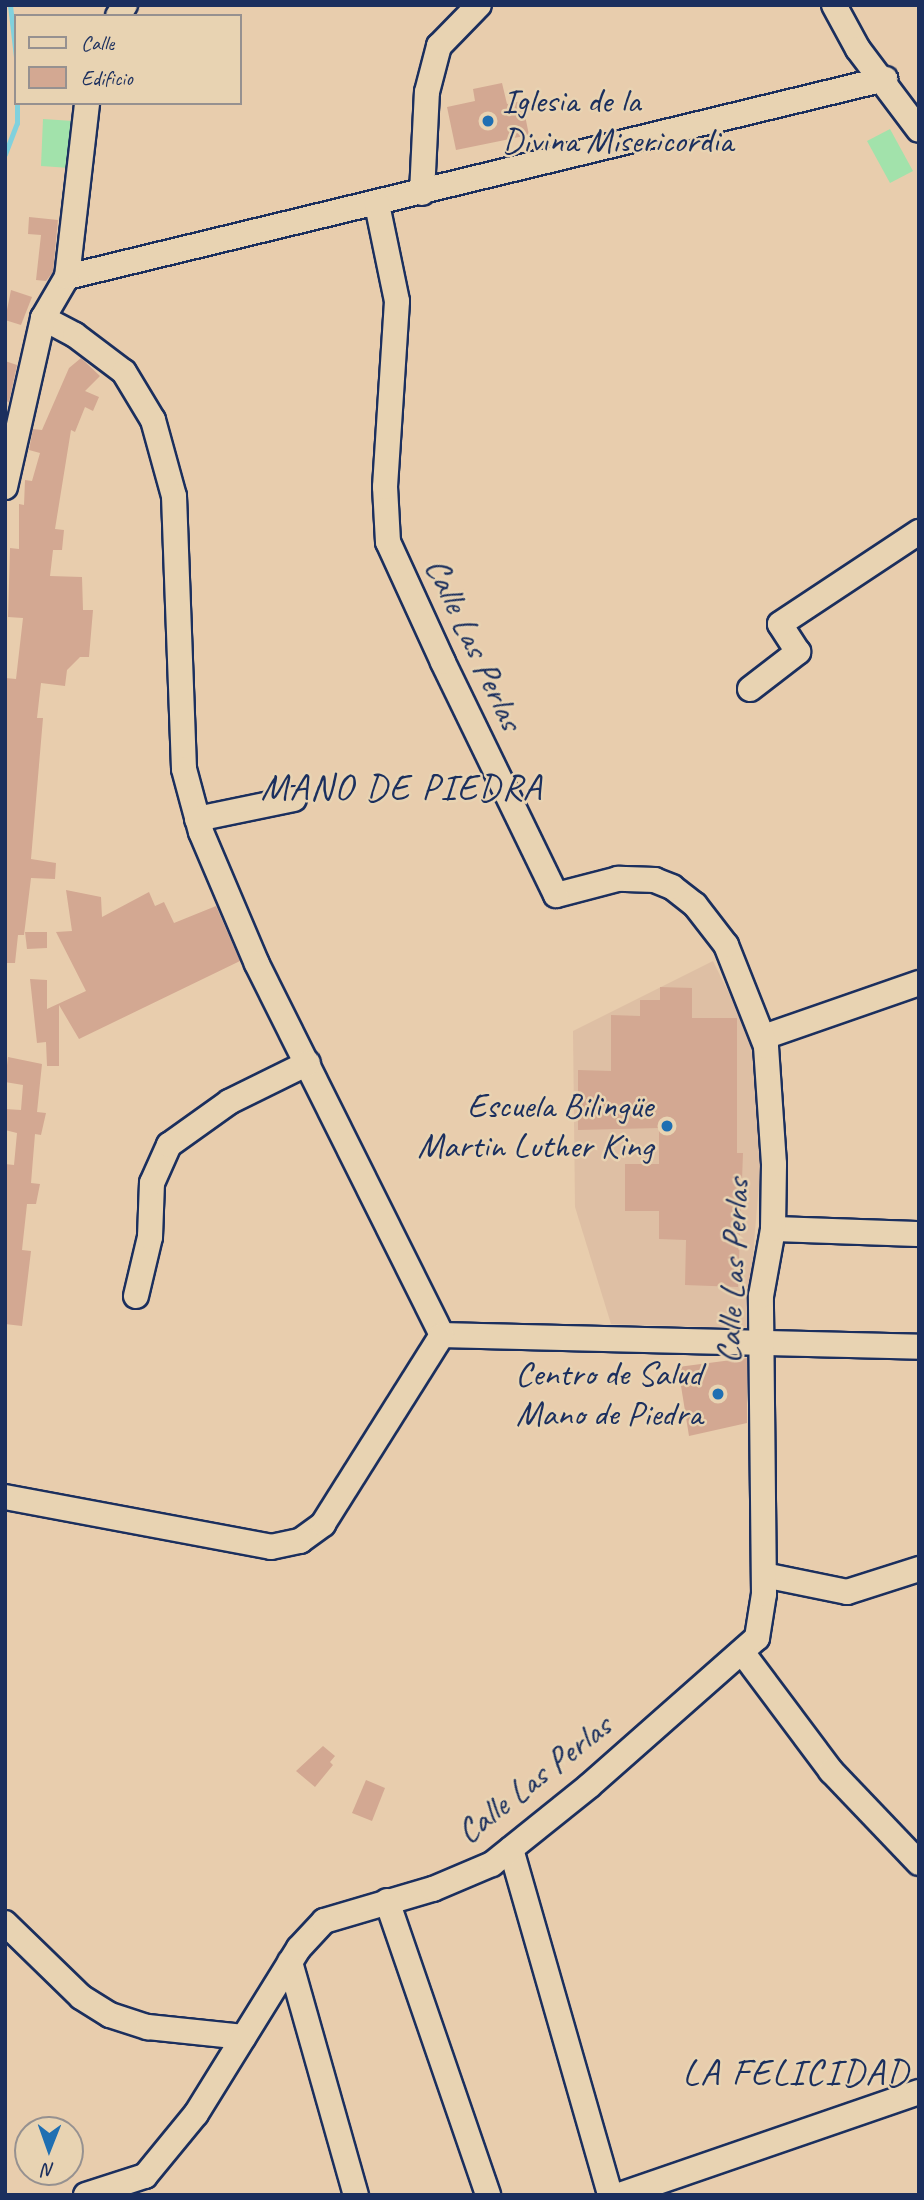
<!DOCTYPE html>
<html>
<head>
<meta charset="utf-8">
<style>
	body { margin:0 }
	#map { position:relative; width:924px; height:2200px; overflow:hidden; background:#e8cdad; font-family:Caveat,sans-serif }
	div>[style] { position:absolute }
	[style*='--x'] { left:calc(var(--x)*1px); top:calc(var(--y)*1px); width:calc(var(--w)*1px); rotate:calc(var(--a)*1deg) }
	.built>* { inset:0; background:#debfa4 }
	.green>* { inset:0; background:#a2e2ab }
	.stream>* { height:5px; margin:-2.5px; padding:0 2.5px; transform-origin:2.5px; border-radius:2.5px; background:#81d1dd }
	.building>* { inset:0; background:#d3a892 }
	.roads { filter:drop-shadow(2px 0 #1b2f5e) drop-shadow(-2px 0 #1b2f5e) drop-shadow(0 2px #1b2f5e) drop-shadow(0 -2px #1b2f5e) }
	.minor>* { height:24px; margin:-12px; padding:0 12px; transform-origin:12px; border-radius:12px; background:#e8d3b2 }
	.dots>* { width:19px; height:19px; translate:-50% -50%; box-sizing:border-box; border:4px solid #e8d3b2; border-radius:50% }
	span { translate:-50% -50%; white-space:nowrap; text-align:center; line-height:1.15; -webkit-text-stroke:5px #e8d3b2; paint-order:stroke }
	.poi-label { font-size:35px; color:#1b2f5e }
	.left { translate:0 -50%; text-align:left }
	.right { translate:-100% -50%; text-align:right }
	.street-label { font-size:35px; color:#1b2f5e }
	.neighbourhood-label { font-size:37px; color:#1b2f5e; letter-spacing:2px }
	.frame { position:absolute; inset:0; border:7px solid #1b2f5e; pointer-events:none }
	.legend { position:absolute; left:14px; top:14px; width:228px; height:91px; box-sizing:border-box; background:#e8d3b2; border:2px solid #969190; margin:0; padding:9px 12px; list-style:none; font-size:21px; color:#1b2f5e }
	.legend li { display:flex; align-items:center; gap:14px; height:35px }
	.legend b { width:35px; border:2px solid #969190 }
	.north { position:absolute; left:14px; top:2116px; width:70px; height:70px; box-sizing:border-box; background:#e8d3b2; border:2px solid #969190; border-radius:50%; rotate:181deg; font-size:19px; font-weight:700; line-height:28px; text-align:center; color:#1b2f5e }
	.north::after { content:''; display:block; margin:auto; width:24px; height:32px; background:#1f6fb2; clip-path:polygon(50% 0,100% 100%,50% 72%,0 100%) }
</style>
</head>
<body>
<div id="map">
	<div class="built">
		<i style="clip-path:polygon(713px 961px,750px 1036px,762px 1147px,747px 1328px,611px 1324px,575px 1207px,573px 1031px)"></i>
	</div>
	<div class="green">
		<i style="clip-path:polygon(43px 119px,73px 121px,70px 168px,41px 166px)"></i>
		<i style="clip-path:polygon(890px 129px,913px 171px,890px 183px,867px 141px)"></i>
	</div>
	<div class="stream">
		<i style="--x:10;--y:5;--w:52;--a:83.4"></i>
		<i style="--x:5;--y:154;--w:33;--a:-69"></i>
		<i style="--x:17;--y:123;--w:20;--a:-90"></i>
	</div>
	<div class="building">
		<i style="clip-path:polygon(502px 83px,507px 104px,522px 101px,529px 135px,456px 150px,447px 107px,475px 101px,473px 89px)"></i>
		<i style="clip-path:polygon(29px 217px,58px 220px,53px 272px,46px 281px,36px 280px,41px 235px,28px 234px)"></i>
		<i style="clip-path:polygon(11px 290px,32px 297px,21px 325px,5px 320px)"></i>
		<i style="clip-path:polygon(81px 358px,100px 376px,85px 391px,99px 397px,93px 411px,85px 407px,75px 432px,71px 430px,55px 529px,64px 530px,62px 550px,53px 550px,50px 576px,82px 577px,83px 610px,93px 610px,89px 657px,80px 657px,67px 670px,65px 686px,41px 683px,37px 718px,43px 718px,31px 859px,56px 863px,55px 879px,31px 878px,24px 935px,18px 935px,15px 963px,5px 963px,5px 678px,16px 679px,23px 618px,8px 617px,10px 548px,19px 549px,19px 504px,24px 505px,25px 480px,32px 481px,40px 453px,29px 450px,33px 429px,42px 430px,69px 368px)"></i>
		<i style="clip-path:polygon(5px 361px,17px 365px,9px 402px,5px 401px)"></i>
		<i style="clip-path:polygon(66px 890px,101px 897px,102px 917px,149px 892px,155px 906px,164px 902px,174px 923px,216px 906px,240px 961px,79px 1039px,59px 1005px,59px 1066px,47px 1066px,46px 1042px,37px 1043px,30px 979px,47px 980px,47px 1009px,86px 991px,56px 932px,72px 931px)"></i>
		<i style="clip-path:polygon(25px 932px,47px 932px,47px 948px,27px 949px)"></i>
		<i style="clip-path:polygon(660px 987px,692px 988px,692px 1018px,737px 1018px,737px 1153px,743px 1153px,738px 1287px,685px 1285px,686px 1240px,659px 1239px,659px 1211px,625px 1211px,625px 1164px,659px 1164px,659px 1128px,578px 1130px,578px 1070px,611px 1071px,611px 1015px,640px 1016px,640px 1000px,660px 1000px)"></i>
		<i style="clip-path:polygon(8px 1057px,42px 1064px,37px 1112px,46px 1113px,41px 1135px,35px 1134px,31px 1183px,40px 1184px,36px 1204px,27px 1204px,22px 1250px,31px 1251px,22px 1326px,5px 1324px,5px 1164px,14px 1165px,17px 1133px,5px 1130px,5px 1109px,21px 1110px,23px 1085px,5px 1082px)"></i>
		<i style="clip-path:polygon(747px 1358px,747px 1423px,689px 1436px,678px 1367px)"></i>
		<i style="clip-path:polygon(323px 1746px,335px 1756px,330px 1762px,333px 1765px,315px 1787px,296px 1771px)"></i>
		<i style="clip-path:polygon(366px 1780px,385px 1788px,372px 1821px,352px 1813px)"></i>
	</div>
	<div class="roads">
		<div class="minor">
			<i style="--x:834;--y:5;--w:50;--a:61.4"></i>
			<i style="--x:858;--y:49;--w:101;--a:53"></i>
			<i style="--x:118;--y:16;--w:13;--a:-58"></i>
			<i style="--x:422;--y:193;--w:101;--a:-87.2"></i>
			<i style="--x:427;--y:92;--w:48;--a:-75.4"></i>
			<i style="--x:439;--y:46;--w:57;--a:-45.7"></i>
			<i style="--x:67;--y:277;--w:842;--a:-13.61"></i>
			<i style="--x:43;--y:318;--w:36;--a:28"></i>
			<i style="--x:75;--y:335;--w:61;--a:37.1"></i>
			<i style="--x:124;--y:372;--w:56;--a:58.9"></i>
			<i style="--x:153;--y:420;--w:79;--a:74.6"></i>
			<i style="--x:174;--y:496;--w:273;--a:87.9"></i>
			<i style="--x:184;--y:769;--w:65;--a:74.9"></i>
			<i style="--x:201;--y:832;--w:143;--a:67"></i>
			<i style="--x:257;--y:964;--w:415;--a:63.5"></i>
			<i style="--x:5;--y:487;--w:173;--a:-77.3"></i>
			<i style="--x:43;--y:318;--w:48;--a:-59.7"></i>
			<i style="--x:67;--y:277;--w:175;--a:-83.4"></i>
			<i style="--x:750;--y:689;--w:61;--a:-37.6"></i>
			<i style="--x:798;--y:652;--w:33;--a:-123"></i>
			<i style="--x:780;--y:624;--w:167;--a:-33.5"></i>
			<i style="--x:197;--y:819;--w:99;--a:-11.7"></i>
			<i style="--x:764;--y:1037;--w:164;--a:-19.2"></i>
			<i style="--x:773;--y:1229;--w:146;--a:2"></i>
			<i style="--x:136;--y:1296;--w:61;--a:-76.7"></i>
			<i style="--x:150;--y:1237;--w:54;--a:-87.9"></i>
			<i style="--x:152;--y:1183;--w:42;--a:-65.9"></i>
			<i style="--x:169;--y:1145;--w:74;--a:-35.6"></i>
			<i style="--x:229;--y:1102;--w:88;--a:-26.3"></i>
			<i style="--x:442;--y:1335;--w:477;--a:1.4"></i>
			<i style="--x:5;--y:1497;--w:271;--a:10.6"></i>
			<i style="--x:271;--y:1547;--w:30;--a:-12"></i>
			<i style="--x:300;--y:1541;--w:29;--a:-36"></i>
			<i style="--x:323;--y:1524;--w:223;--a:-57.8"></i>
			<i style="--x:764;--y:1575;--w:85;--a:11.6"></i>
			<i style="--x:847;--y:1592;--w:76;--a:-17.7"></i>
			<i style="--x:742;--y:1652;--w:149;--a:53.2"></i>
			<i style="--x:831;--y:1771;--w:127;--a:46.3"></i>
			<i style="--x:511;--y:1849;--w:360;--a:74"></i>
			<i style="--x:387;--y:1901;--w:311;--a:71"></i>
			<i style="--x:5;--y:1923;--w:106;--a:44.2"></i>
			<i style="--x:81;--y:1997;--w:34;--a:32"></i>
			<i style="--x:110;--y:2015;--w:40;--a:18"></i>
			<i style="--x:148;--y:2027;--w:96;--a:6"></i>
			<i style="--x:290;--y:1962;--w:242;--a:74.2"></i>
			<i style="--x:86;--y:2195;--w:62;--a:-17.9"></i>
			<i style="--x:145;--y:2176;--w:80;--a:-50.6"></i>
			<i style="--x:196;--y:2114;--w:195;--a:-58.2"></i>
			<i style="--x:299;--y:1948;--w:37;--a:-47"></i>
			<i style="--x:324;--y:1921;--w:114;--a:-16.4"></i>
			<i style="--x:433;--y:1889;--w:64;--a:-23"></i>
			<i style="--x:492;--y:1864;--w:124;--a:-38.8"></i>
			<i style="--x:589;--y:1786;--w:224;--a:-41.4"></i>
			<i style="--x:757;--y:1638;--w:45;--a:-81"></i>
			<i style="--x:764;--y:1594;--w:298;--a:-90.6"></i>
			<i style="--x:761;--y:1296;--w:68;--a:-79.8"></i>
			<i style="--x:773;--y:1229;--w:65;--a:-89.1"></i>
			<i style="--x:774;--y:1164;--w:118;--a:-93.9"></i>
			<i style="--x:766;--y:1046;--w:109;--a:-111.6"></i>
			<i style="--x:726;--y:945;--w:51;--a:-127.8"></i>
			<i style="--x:695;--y:905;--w:29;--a:-142"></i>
			<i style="--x:672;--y:887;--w:18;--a:-158"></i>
			<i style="--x:655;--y:880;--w:37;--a:-178"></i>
			<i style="--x:618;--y:879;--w:64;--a:165.5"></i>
			<i style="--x:556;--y:895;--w:259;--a:-115.9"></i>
			<i style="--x:443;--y:662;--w:132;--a:-114.6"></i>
			<i style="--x:388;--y:542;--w:55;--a:-93.1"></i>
			<i style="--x:385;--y:487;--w:186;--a:-86.3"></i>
			<i style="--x:397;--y:301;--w:99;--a:-101.7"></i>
			<i style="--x:620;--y:2195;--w:316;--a:-19"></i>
		</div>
	</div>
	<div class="dots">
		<i style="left:488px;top:121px;background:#1f6fb2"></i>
		<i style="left:667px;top:1126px;background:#1f6fb2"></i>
		<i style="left:718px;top:1394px;background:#1f6fb2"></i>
	</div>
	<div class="poi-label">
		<span class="left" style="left:502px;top:121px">Iglesia de la<br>Divina Misericordia</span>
		<span class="right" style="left:653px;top:1126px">Escuela Bilingüe<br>Martin Luther King</span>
		<span class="right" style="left:702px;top:1394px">Centro de Salud<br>Mano de Piedra</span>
	</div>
	<div class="street-label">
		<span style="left:474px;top:644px;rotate:65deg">Calle Las Perlas</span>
		<span style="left:733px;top:1271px;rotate:-87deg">Calle Las Perlas</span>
		<span style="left:534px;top:1779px;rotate:-38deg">Calle Las Perlas</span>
	</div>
	<div class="neighbourhood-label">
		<span style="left:402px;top:787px">MANO DE PIEDRA</span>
		<span style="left:796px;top:2072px">LA FELICIDAD</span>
	</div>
	<div class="frame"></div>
	<ul class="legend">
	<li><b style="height:9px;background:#e8d3b2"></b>Calle</li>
	<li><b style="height:19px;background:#d3a892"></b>Edificio</li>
	</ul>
	<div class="north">N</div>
</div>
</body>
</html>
